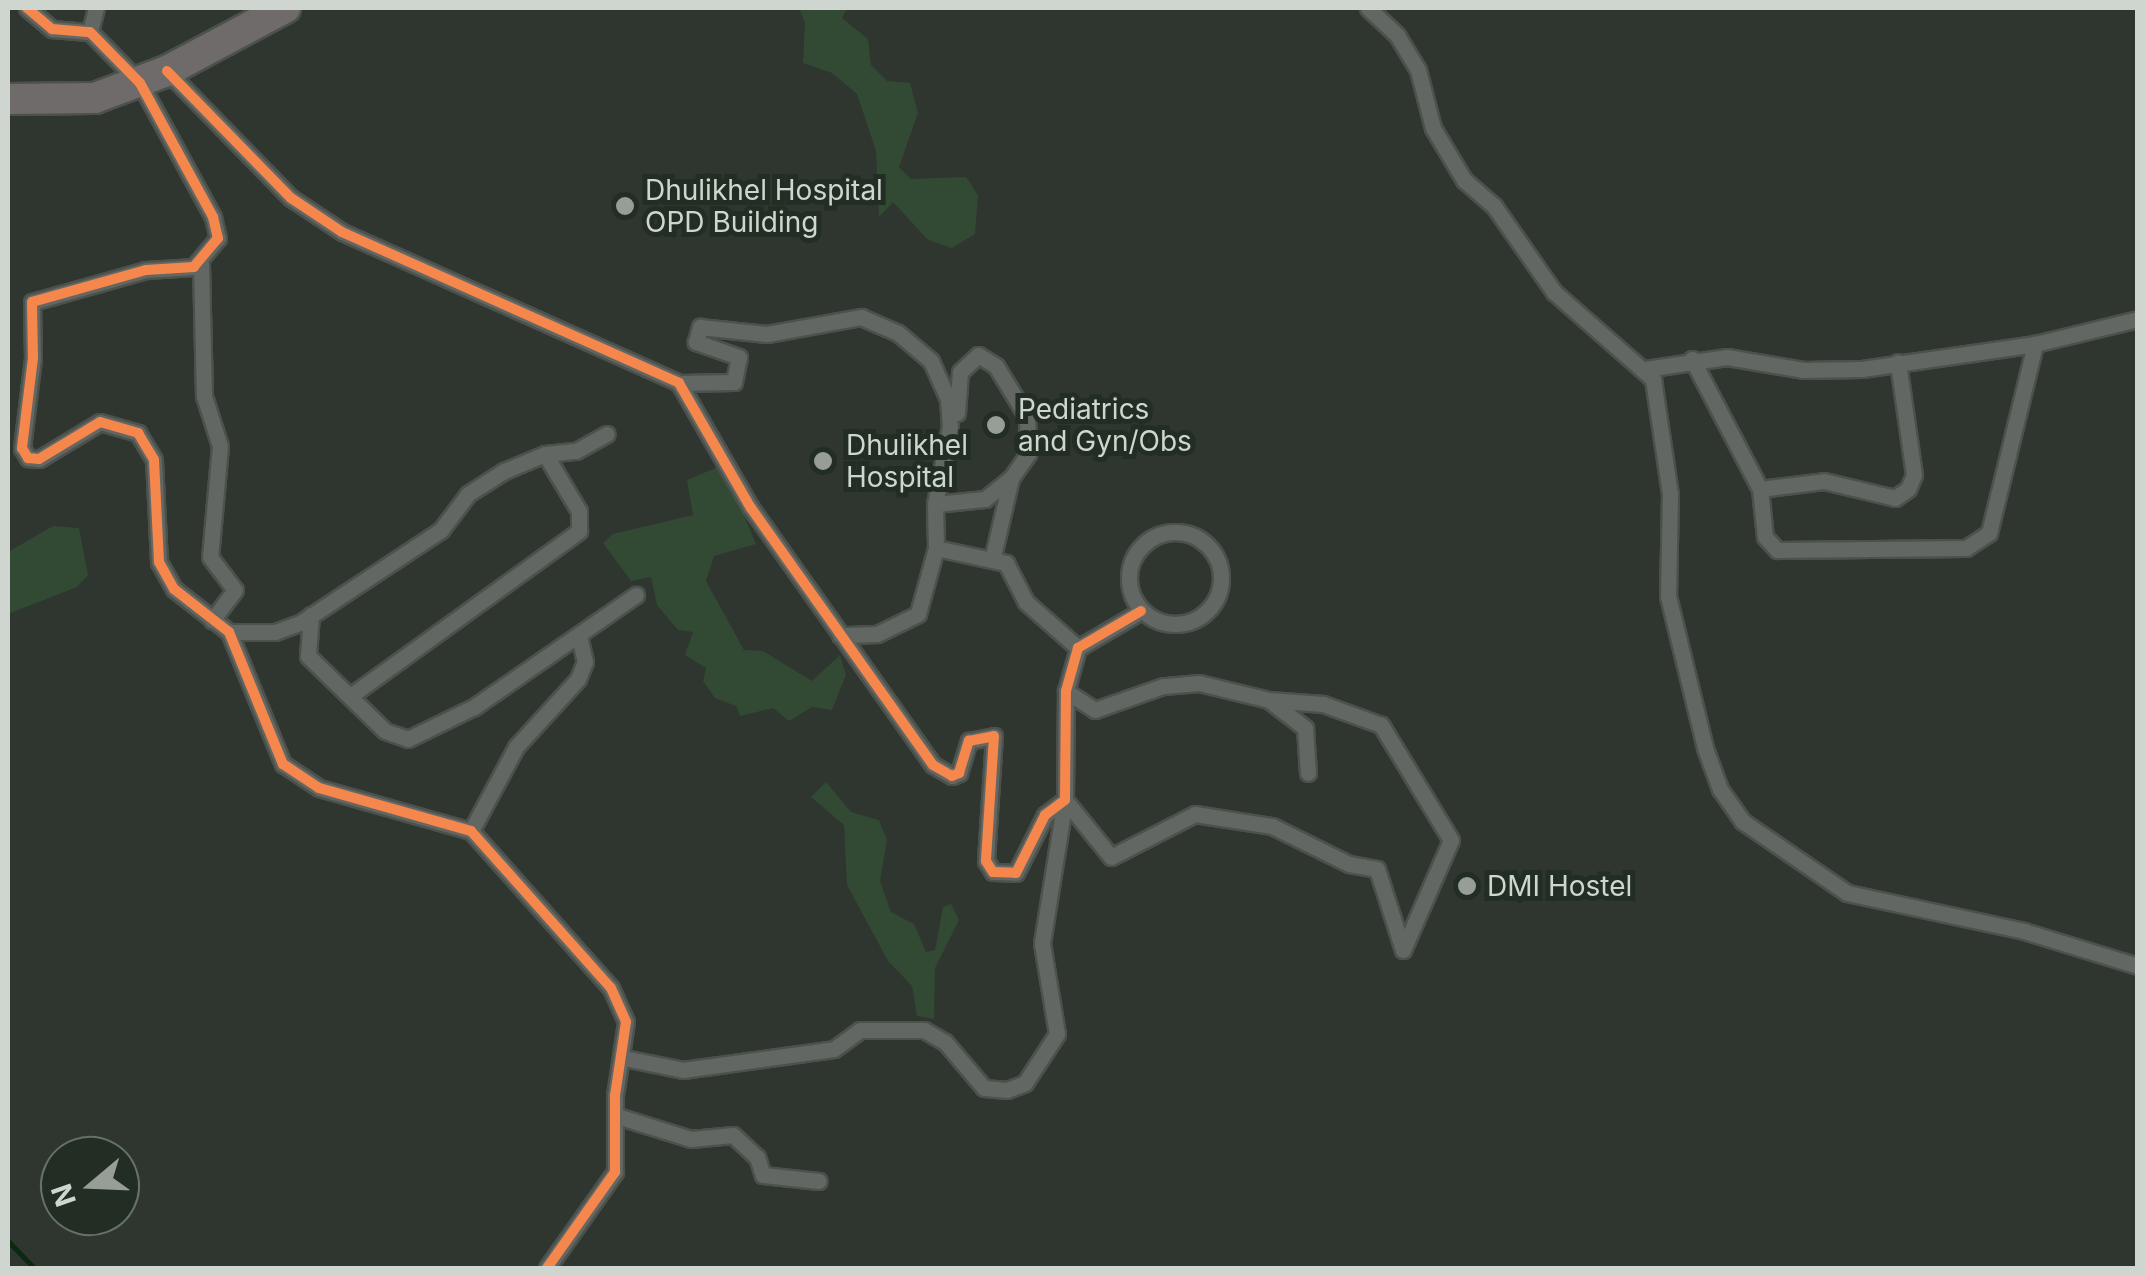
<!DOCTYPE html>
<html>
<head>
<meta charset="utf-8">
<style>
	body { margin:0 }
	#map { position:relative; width:2145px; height:1276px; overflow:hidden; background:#2f352f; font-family:Inter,sans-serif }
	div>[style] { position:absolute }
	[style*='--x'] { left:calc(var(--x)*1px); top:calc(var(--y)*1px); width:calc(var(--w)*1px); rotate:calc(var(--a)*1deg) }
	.green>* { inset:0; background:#324934 }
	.stream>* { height:5px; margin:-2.5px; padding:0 2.5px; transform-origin:2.5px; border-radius:2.5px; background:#092910 }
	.roads { filter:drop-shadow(2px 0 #4c514c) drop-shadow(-2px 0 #4c514c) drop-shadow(0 2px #4c514c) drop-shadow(0 -2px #4c514c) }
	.street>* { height:15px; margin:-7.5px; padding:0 7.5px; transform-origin:7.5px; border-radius:7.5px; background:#626763 }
	.street>.ring { margin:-7.5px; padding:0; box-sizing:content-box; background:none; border:15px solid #626763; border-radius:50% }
	.highway>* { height:30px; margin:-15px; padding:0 15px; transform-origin:15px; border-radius:15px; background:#706b6b }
	.cycleway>* { height:10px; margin:-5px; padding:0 5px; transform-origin:5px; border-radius:5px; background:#f5874c }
	.dots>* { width:28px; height:28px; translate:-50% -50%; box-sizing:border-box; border:5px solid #222e23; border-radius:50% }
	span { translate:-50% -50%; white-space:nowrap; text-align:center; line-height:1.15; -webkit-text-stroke:10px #222e23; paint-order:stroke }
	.poi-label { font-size:28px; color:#cfd6cf }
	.left { translate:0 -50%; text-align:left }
	.frame { position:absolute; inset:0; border:10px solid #cfd6cf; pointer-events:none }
	.north { position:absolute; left:40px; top:1136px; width:100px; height:100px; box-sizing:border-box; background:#222e23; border:2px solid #677168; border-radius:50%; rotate:251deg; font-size:28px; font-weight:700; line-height:40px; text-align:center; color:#cfd6cf }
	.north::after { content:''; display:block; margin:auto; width:35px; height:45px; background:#979e97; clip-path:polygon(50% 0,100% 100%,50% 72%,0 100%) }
</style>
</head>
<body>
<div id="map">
	<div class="green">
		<i style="clip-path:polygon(799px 8px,847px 8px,842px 18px,868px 39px,871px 65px,887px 81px,910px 83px,918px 113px,899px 167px,911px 179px,966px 177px,978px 195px,975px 234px,952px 248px,928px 240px,893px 202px,879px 217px,876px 151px,857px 94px,832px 73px,803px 63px,805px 23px)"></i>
		<i style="clip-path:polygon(723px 465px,756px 544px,714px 556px,706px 581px,744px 650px,763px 651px,812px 681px,840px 655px,846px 675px,832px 710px,812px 707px,789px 721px,773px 708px,740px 716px,736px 706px,715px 698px,703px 681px,706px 668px,685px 655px,693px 632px,678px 630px,657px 605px,651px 577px,631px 581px,603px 543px,613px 534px,693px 515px,687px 480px)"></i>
		<i style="clip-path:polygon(53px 526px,79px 528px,88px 575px,77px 587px,8px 614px,8px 552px)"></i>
		<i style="clip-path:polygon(826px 782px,851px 812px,879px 820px,887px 840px,880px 881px,891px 912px,914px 924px,926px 952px,935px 950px,943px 907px,951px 904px,959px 920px,935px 968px,934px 1019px,917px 1016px,912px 986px,888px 961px,847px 885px,844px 825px,811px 797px)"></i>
	</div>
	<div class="stream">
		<i style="--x:8;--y:1241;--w:37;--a:46"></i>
	</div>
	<div class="roads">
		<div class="street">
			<i style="--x:27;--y:8;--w:33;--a:40"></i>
			<i style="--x:52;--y:29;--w:38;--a:5"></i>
			<i style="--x:90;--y:32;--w:71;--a:45.6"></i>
			<i style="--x:140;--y:83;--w:153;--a:61.4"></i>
			<i style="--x:213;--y:217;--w:22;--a:77"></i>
			<i style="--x:218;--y:238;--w:38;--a:130"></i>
			<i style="--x:194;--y:267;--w:48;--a:176.4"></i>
			<i style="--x:146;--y:270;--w:118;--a:164.3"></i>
			<i style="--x:32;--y:302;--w:56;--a:89"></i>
			<i style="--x:33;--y:358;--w:91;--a:97"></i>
			<i style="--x:22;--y:448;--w:12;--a:59"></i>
			<i style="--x:28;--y:458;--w:11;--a:5"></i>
			<i style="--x:39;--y:459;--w:71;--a:-31.2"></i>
			<i style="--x:100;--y:422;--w:40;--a:16"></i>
			<i style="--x:138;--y:433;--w:31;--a:59"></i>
			<i style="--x:154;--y:460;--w:102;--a:87.2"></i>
			<i style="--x:159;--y:562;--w:31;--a:61"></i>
			<i style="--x:174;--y:589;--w:70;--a:38"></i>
			<i style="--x:229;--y:632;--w:143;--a:67.8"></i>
			<i style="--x:283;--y:764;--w:43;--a:33.7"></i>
			<i style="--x:319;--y:788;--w:158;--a:15.8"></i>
			<i style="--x:471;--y:831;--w:210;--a:48.3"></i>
			<i style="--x:611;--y:988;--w:37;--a:66"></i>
			<i style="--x:626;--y:1022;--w:75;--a:98.5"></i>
			<i style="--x:615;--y:1096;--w:76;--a:90"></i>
			<i style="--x:615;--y:1172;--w:118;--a:125.3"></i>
			<i style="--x:1368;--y:8;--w:40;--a:43"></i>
			<i style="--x:1397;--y:35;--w:41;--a:59"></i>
			<i style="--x:1418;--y:70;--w:60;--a:75.5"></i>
			<i style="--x:1433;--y:128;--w:61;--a:59.2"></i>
			<i style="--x:1464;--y:180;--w:40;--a:41"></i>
			<i style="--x:1494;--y:206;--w:105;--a:55.1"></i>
			<i style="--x:1554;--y:292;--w:132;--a:41.3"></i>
			<i style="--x:1653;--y:379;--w:116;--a:81.6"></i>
			<i style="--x:1670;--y:494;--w:102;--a:91.1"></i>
			<i style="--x:1668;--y:596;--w:156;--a:76.3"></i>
			<i style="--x:1705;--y:748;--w:44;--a:69.9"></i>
			<i style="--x:1720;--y:789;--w:39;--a:55"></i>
			<i style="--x:1742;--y:821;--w:127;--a:34.4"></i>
			<i style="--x:1847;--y:893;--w:181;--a:12.1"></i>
			<i style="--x:2024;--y:931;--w:119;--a:17.1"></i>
			<i style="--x:90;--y:32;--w:25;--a:-76"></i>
			<i style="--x:167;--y:71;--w:177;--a:45.7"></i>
			<i style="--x:291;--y:198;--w:61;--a:33.7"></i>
			<i style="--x:342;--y:232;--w:369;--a:24.1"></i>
			<i style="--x:679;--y:383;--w:144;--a:60.1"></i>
			<i style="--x:751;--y:508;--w:315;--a:54.7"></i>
			<i style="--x:933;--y:765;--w:22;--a:30"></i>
			<i style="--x:952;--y:776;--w:8;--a:-23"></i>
			<i style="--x:959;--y:773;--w:34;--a:-73"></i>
			<i style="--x:969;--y:741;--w:25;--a:-11"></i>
			<i style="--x:994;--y:736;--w:125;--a:93.7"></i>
			<i style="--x:986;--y:861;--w:13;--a:58"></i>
			<i style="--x:993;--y:872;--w:23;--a:2"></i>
			<i style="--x:1016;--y:873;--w:65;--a:-63.4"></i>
			<i style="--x:1045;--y:815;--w:25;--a:-37"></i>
			<i style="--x:1065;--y:800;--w:109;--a:-89.5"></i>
			<i style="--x:1066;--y:691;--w:45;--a:-74.4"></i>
			<i style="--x:1078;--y:648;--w:73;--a:-30.4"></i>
			<i style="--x:201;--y:264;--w:132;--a:88.7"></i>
			<i style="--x:204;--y:396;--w:52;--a:72.3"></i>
			<i style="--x:220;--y:446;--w:111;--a:95.1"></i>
			<i style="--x:210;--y:557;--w:41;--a:52.9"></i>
			<i style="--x:235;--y:590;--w:38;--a:127"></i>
			<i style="--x:1692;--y:359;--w:147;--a:62.4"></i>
			<i style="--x:1760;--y:489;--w:48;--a:84.1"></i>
			<i style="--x:1765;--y:537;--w:18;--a:47"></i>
			<i style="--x:1777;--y:550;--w:189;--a:-0.6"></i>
			<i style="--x:1966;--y:548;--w:27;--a:-33"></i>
			<i style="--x:1989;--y:533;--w:195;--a:-76.3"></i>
			<i style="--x:1645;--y:369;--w:83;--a:-8.3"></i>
			<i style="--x:1727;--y:357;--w:77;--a:9.7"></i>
			<i style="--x:1803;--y:370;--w:59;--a:-1"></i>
			<i style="--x:1862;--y:369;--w:175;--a:-8.2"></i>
			<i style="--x:2035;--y:344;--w:106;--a:-13.6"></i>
			<i style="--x:679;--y:383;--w:55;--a:-1"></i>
			<i style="--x:734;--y:382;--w:25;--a:-79"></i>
			<i style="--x:739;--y:357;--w:46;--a:-160.8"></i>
			<i style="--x:696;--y:342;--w:16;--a:-75"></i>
			<i style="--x:700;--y:327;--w:67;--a:6"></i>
			<i style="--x:767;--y:334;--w:96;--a:-10.3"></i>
			<i style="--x:861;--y:317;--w:40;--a:23.4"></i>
			<i style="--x:898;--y:333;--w:43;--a:40.3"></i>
			<i style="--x:931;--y:361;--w:42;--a:65.9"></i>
			<i style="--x:948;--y:399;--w:27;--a:86"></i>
			<i style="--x:950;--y:426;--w:79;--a:100.9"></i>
			<i style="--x:935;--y:504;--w:44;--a:88.7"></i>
			<i style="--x:936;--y:548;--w:68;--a:105.3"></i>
			<i style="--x:918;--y:614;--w:46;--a:154"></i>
			<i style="--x:877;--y:634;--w:37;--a:178"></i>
			<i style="--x:957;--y:413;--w:41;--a:-85.8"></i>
			<i style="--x:960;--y:372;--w:25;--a:-43"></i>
			<i style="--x:978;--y:355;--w:21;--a:31"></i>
			<i style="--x:996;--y:366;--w:60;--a:58.7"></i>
			<i style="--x:1027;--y:417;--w:37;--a:88"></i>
			<i style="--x:1028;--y:454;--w:29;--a:125"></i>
			<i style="--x:1011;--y:478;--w:84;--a:103"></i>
			<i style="--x:1760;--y:489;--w:64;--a:-7.1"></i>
			<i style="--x:1824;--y:481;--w:73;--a:13.5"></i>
			<i style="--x:1895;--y:498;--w:16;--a:-35"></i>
			<i style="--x:1908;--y:489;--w:15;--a:-67"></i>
			<i style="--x:1914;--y:475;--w:114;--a:-98.1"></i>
			<i style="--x:935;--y:504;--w:50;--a:-5.7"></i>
			<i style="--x:985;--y:499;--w:33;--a:-39"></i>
			<i class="ring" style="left:1129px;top:532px;width:77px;height:77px"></i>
			<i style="--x:936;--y:548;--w:72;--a:12.1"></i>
			<i style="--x:1006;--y:563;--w:44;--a:62.9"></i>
			<i style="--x:1026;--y:602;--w:69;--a:41.5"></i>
			<i style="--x:311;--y:615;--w:41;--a:94.2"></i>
			<i style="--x:308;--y:656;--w:107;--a:44.2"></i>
			<i style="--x:385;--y:731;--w:24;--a:19"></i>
			<i style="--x:408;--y:739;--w:73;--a:-25.9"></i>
			<i style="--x:474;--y:707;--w:197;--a:-34.7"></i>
			<i style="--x:229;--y:632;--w:46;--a:0"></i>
			<i style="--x:275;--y:632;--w:27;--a:-20"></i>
			<i style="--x:300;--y:623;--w:169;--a:-33.4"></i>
			<i style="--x:441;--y:530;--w:45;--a:-53.1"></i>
			<i style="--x:468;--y:494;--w:43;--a:-32.6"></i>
			<i style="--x:504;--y:471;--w:44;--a:-22.5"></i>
			<i style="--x:545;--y:454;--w:31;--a:-6"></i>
			<i style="--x:576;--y:451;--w:35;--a:-29"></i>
			<i style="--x:353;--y:694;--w:279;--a:-35.8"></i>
			<i style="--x:579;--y:531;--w:20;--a:-90"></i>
			<i style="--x:579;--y:511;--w:66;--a:-120.8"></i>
			<i style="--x:1269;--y:700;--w:46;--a:37.9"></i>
			<i style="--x:1305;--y:728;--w:45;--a:86.2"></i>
			<i style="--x:1065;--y:800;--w:73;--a:51.1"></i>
			<i style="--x:1111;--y:857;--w:94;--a:-27.1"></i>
			<i style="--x:1195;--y:814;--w:78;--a:8.9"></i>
			<i style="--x:1272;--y:826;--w:86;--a:26.3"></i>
			<i style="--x:1349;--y:864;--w:28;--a:10"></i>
			<i style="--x:1377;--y:869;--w:85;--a:72.2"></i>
			<i style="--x:1403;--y:950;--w:120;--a:-66.4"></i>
			<i style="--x:1451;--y:840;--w:135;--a:-121.3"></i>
			<i style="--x:1381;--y:725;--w:62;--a:-160.1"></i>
			<i style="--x:1323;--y:704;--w:54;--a:-175.8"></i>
			<i style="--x:1269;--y:700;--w:72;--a:-166.3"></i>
			<i style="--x:1199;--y:683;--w:36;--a:175"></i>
			<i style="--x:1163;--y:686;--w:72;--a:160.6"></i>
			<i style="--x:1095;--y:710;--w:35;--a:-147"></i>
			<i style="--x:471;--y:831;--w:95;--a:-61.8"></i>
			<i style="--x:516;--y:747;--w:92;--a:-47.6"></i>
			<i style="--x:578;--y:679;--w:18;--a:-68"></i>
			<i style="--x:585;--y:662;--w:26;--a:-103"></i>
			<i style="--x:624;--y:1058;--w:60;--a:11.5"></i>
			<i style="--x:683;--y:1070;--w:152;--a:-7.9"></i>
			<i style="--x:834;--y:1049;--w:32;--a:-36"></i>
			<i style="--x:860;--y:1030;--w:64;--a:0"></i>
			<i style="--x:924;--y:1030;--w:24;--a:30"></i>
			<i style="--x:945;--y:1042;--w:60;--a:49.7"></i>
			<i style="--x:984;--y:1088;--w:23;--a:5"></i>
			<i style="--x:1007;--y:1090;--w:19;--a:-21"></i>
			<i style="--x:1025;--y:1083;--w:59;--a:-56.9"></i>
			<i style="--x:1057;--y:1034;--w:92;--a:-99.4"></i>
			<i style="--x:1042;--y:943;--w:145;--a:-80.9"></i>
			<i style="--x:617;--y:1116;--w:77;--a:17.3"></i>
			<i style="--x:691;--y:1139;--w:42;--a:-5.4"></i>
			<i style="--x:733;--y:1135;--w:33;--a:43"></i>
			<i style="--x:757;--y:1157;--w:19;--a:72"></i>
			<i style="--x:763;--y:1175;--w:56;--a:6.1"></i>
		</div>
		<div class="highway">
			<i style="--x:8;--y:99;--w:87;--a:-0.7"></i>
			<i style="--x:95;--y:98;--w:77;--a:-20.6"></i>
			<i style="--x:167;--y:71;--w:134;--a:-28.1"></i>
		</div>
	</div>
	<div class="cycleway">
		<i style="--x:27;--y:8;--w:33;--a:40"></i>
		<i style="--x:52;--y:29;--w:38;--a:5"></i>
		<i style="--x:90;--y:32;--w:71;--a:45.6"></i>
		<i style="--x:140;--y:83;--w:153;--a:61.4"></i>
		<i style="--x:213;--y:217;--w:22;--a:77"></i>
		<i style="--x:218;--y:238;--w:38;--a:130"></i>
		<i style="--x:194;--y:267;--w:48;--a:176.4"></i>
		<i style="--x:146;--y:270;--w:118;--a:164.3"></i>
		<i style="--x:32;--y:302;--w:56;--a:89"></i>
		<i style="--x:33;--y:358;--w:91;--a:97"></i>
		<i style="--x:22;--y:448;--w:12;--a:59"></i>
		<i style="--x:28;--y:458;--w:11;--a:5"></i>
		<i style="--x:39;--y:459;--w:71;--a:-31.2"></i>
		<i style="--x:100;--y:422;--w:40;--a:16"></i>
		<i style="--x:138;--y:433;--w:31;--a:59"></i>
		<i style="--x:154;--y:460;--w:102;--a:87.2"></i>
		<i style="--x:159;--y:562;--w:31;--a:61"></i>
		<i style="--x:174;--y:589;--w:70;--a:38"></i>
		<i style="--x:229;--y:632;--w:143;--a:67.8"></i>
		<i style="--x:283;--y:764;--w:43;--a:33.7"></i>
		<i style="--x:319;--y:788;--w:158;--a:15.8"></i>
		<i style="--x:471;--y:831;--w:210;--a:48.3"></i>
		<i style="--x:611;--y:988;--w:37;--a:66"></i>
		<i style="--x:626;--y:1022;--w:75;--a:98.5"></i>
		<i style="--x:615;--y:1096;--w:76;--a:90"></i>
		<i style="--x:615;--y:1172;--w:118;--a:125.3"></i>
		<i style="--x:167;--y:71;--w:177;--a:45.7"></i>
		<i style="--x:291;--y:198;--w:61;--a:33.7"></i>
		<i style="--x:342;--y:232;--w:369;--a:24.1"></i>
		<i style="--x:679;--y:383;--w:144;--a:60.1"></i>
		<i style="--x:751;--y:508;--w:315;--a:54.7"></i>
		<i style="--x:933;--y:765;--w:22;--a:30"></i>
		<i style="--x:952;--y:776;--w:8;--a:-23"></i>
		<i style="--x:959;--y:773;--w:34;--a:-73"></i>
		<i style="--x:969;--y:741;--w:25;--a:-11"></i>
		<i style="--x:994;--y:736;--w:125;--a:93.7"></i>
		<i style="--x:986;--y:861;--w:13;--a:58"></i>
		<i style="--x:993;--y:872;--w:23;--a:2"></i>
		<i style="--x:1016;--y:873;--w:65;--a:-63.4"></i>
		<i style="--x:1045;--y:815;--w:25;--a:-37"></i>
		<i style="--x:1065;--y:800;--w:109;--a:-89.5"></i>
		<i style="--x:1066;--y:691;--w:45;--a:-74.4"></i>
		<i style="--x:1078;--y:648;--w:73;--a:-30.4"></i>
	</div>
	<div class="dots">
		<i style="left:625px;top:206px;background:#979e97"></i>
		<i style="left:996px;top:425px;background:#979e97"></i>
		<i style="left:823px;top:461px;background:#979e97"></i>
		<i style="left:1467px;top:886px;background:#979e97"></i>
	</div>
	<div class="poi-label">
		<span class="left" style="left:645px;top:206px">Dhulikhel Hospital<br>OPD Building</span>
		<span class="left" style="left:1018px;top:425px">Pediatrics<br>and Gyn/Obs</span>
		<span class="left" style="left:846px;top:461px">Dhulikhel<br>Hospital</span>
		<span class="left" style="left:1487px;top:886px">DMI Hostel</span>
	</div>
	<div class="frame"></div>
	<div class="north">N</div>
</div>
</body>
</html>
